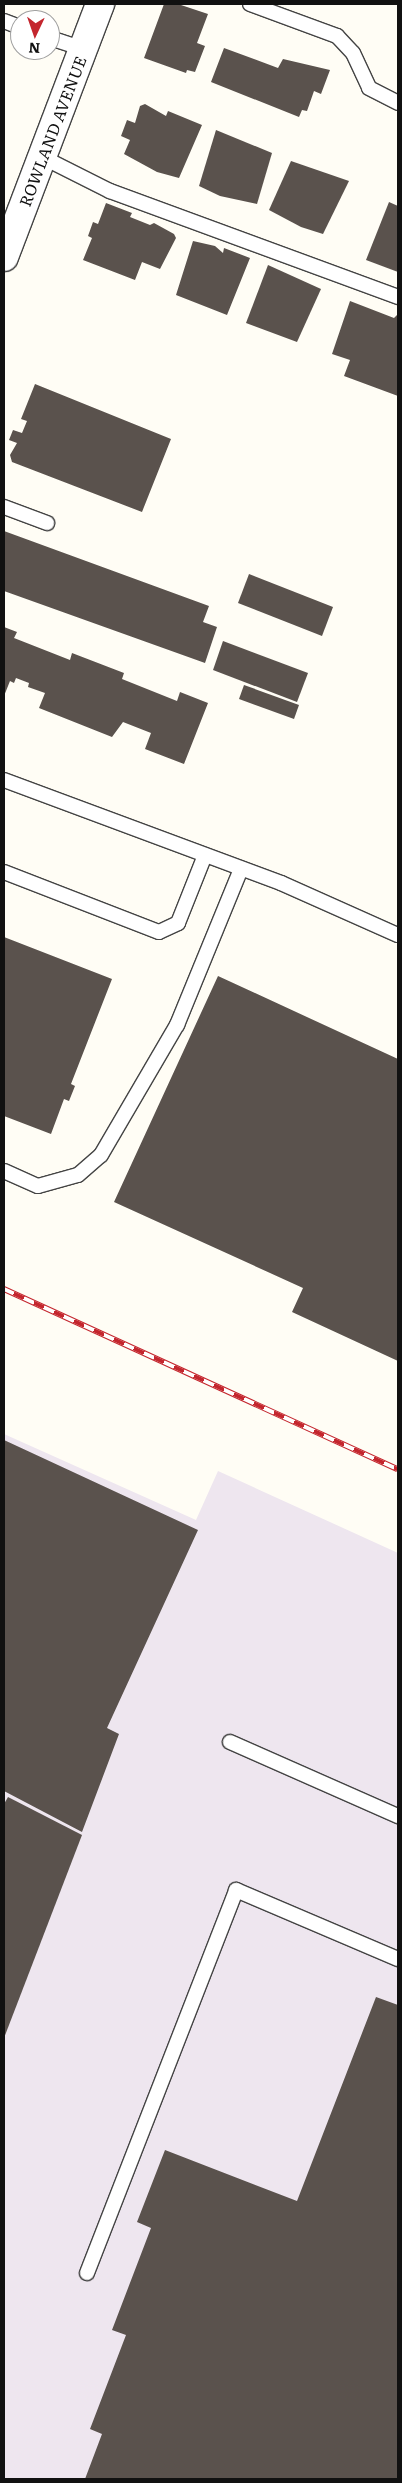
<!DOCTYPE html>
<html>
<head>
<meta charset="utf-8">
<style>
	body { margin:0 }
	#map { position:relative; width:402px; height:2483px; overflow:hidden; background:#fffdf5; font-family:Literata,serif }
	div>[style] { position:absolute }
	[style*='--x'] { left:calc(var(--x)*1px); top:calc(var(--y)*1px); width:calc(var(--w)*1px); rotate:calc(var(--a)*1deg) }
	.industrial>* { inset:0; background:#eee6ef }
	.building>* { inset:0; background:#5a524d }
	.roads { filter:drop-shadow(1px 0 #444) drop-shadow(-1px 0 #444) drop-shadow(0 1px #444) drop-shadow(0 -1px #444) }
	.lane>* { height:14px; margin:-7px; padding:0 7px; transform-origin:7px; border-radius:7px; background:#fff }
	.street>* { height:28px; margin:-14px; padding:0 14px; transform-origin:14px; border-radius:14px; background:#fff }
	.rail>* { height:5.5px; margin-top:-2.75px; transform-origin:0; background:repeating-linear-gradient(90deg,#fff 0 11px,#c4262e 0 22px); box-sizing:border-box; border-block:1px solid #c4262e }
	span { translate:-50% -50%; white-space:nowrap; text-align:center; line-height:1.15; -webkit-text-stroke:5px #fff; paint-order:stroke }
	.street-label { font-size:16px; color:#111 }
	.frame { position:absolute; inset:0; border:5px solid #111; pointer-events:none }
	.north { position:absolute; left:10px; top:10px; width:50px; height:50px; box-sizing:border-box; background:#fff; border:1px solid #a0a0a0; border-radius:50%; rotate:183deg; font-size:14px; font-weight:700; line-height:20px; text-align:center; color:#111 }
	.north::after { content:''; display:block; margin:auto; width:18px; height:22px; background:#c4262e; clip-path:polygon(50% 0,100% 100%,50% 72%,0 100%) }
</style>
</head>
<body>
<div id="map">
	<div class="industrial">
		<i style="clip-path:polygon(4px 1434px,196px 1520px,218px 1471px,398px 1553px,398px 2479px,4px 2479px)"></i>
	</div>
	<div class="building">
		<i style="clip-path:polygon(164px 4px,178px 4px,208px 14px,197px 43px,205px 46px,195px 72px,187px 70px,186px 73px,144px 58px)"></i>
		<i style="clip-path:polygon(224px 48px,278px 68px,283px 59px,330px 70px,321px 94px,314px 91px,307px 111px,302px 110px,299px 117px,211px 82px)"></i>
		<i style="clip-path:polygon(145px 104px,166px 116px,168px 111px,202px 125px,179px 178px,157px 172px,124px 154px,130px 140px,121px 136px,127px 120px,135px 123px,140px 106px)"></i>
		<i style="clip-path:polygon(216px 130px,272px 153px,257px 204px,220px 196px,199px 186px)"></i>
		<i style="clip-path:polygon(291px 161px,349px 181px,323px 234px,301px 227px,269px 210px)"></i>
		<i style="clip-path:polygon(389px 202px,398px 206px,398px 272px,366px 260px)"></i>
		<i style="clip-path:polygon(106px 203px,132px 213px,130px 217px,150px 225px,154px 223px,174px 234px,176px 238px,160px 269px,142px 262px,135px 280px,83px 260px,92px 238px,88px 236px,93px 222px,98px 224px)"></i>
		<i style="clip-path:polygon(193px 241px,215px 246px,223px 253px,224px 248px,250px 258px,227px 315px,176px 295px)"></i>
		<i style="clip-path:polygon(268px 265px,321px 289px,297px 342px,246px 323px)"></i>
		<i style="clip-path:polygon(350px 301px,394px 318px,398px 314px,398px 396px,344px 376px,350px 360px,332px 354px)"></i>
		<i style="clip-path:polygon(35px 384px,171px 439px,142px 512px,12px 462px,10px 455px,17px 443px,9px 440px,13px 430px,22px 433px,27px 421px,21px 419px)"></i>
		<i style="clip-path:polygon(4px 531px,209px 606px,203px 622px,217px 627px,205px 663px,4px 591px)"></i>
		<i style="clip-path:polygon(249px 574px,333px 607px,322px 636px,238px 603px)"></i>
		<i style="clip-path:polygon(4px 627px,17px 632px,14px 638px,70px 660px,72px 653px,124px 673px,122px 679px,177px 701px,180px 692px,208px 703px,184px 764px,145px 749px,151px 733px,123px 722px,112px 737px,39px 708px,45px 693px,28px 687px,29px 683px,16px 678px,14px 683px,10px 681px,4px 696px)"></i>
		<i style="clip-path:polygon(223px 641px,308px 673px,297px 702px,213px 670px)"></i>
		<i style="clip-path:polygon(244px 685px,299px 705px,294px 719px,239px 699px)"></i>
		<i style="clip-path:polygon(4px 937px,112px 979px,71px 1084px,75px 1086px,69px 1101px,64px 1099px,51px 1134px,4px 1116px)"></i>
		<i style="clip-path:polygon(218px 976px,398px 1059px,398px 1361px,292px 1312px,303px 1288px,114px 1202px)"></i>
		<i style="clip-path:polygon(4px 1440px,198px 1530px,107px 1728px,119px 1734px,82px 1832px,4px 1791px)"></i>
		<i style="clip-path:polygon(8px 1797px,82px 1835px,4px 2038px,4px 1804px)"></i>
		<i style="clip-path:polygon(376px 1997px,398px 2005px,398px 2479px,85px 2479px,102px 2434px,90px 2429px,126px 2335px,112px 2330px,151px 2228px,137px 2222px,165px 2150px,297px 2201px)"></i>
	</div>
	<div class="roads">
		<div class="lane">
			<i style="--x:250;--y:4;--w:93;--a:20.2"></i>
			<i style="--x:337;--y:36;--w:23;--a:47"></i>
			<i style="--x:353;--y:53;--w:38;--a:65"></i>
			<i style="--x:369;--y:88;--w:33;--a:27"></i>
			<i style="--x:4;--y:21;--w:17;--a:21"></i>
			<i style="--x:50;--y:38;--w:35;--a:18"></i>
			<i style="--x:42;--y:157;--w:76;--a:26.6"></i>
			<i style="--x:110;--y:191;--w:307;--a:20.2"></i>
			<i style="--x:4;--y:507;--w:46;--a:20.4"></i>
			<i style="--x:4;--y:780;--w:296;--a:20.4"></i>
			<i style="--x:281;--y:883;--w:128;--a:24"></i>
			<i style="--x:4;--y:872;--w:166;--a:21.2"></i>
			<i style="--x:159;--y:932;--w:21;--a:-25"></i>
			<i style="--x:178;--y:923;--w:73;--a:-68.3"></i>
			<i style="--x:4;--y:1171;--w:37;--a:24"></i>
			<i style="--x:38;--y:1186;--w:41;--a:-15.4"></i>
			<i style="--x:78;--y:1175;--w:30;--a:-41"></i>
			<i style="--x:101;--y:1155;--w:151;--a:-59.7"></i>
			<i style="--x:177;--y:1025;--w:169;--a:-67.7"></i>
			<i style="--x:230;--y:1742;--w:184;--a:23.8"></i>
			<i style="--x:87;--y:2273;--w:411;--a:-68.7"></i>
			<i style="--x:236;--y:1890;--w:176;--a:23.1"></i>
		</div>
		<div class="street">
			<i style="--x:4;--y:257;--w:271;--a:-69.2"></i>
		</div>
	</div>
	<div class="rail">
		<i style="--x:4;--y:1289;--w:433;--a:24.6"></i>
	</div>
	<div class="street-label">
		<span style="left:52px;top:131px;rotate:-69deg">ROWLAND AVENUE</span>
	</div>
	<div class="frame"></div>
	<div class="north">N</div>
</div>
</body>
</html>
